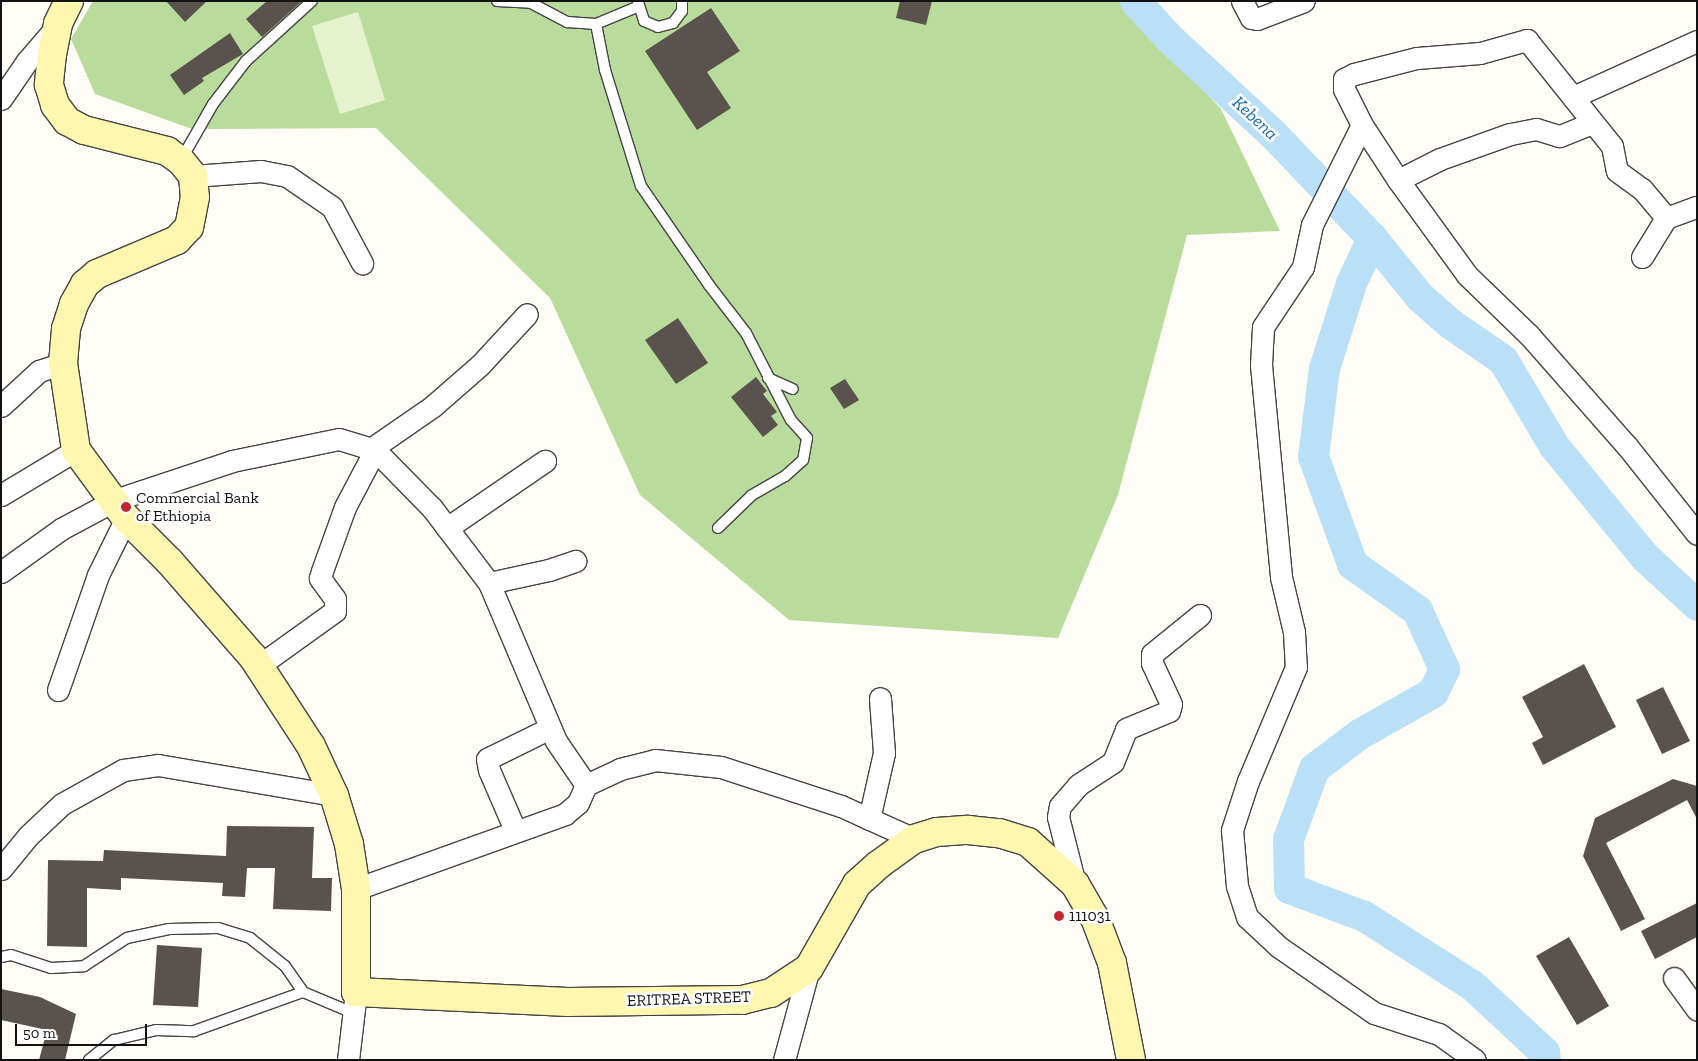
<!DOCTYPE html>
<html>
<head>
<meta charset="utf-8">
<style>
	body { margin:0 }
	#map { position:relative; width:1698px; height:1061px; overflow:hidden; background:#fffdf5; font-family:"Zilla Slab",serif }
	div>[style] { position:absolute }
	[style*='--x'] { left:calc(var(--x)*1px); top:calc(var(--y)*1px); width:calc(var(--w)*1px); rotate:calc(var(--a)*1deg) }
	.forest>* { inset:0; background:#b9dc9c }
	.pitch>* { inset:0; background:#e6f2cf }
	.river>* { height:31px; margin:-15.5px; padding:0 15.5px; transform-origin:15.5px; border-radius:15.5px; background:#b9e0f7 }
	.building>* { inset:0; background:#5a524d }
	.roads { filter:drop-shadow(1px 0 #444) drop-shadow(-1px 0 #444) drop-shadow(0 1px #444) drop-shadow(0 -1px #444) }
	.service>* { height:10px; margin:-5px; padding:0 5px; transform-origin:5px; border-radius:5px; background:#fff }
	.minor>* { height:21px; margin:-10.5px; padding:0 10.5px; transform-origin:10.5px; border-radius:10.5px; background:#fff }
	.secondary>* { height:28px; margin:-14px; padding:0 14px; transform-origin:14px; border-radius:14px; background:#fff6b0 }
	.dots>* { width:14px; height:14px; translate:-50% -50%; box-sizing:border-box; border:2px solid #fff; border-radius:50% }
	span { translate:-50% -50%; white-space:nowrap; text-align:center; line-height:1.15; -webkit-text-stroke:5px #fff; paint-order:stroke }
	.poi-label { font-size:16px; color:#111 }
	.left { translate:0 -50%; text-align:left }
	.street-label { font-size:16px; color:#111 }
	.water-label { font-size:18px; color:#1768a6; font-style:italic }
	.frame { position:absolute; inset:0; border:2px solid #111; pointer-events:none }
	.scale { position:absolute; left:15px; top:1024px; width:132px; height:22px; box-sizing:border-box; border:2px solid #111; border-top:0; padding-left:6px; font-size:15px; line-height:18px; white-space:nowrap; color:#111; -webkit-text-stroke:4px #fff; paint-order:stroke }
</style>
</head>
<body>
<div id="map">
	<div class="forest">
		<i style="clip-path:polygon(93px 1px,1119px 1px,1221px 109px,1280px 231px,1187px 235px,1118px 495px,1058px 638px,789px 620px,640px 495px,550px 298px,376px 128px,192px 129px,95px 94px,71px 39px)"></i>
	</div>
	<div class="pitch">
		<i style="clip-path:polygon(358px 12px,385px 100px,340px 114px,312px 26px)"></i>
	</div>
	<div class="river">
		<i style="--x:1135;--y:1;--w:52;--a:47.4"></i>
		<i style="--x:1170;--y:39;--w:139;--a:42.7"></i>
		<i style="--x:1272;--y:133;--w:145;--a:46.4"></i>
		<i style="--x:1372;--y:238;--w:76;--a:50.9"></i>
		<i style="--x:1420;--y:297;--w:41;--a:41.1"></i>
		<i style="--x:1451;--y:324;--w:63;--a:34.7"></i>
		<i style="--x:1503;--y:360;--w:100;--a:59.3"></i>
		<i style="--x:1554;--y:446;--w:144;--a:50.7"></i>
		<i style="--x:1645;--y:557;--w:71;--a:42.7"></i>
		<i style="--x:1372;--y:238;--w:50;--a:115"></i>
		<i style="--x:1351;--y:283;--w:89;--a:107.6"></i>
		<i style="--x:1324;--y:368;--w:89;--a:97.1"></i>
		<i style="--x:1313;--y:456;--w:115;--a:70.1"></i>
		<i style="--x:1352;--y:564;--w:80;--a:35.3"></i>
		<i style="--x:1417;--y:610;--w:65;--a:65.4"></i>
		<i style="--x:1444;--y:669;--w:25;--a:116"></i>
		<i style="--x:1433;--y:692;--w:85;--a:150.4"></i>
		<i style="--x:1359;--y:734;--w:56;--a:142.9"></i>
		<i style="--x:1314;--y:768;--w:76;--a:110.1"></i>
		<i style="--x:1288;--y:839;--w:49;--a:88.8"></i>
		<i style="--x:1289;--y:888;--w:80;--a:20.5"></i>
		<i style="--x:1364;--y:916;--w:128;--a:32.6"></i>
		<i style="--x:1472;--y:985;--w:98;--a:42.9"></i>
		<i style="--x:1544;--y:1052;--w:8;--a:83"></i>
	</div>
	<div class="building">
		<i style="clip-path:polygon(166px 1px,207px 1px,185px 22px)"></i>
		<i style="clip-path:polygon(267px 1px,302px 1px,262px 37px,246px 19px)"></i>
		<i style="clip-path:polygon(900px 1px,932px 1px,926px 25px,896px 18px)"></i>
		<i style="clip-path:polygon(711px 8px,740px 51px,707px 72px,731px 108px,697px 130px,645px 51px)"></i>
		<i style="clip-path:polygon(230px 33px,243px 54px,202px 78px,204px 81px,184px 95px,170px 75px)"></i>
		<i style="clip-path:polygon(678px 318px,708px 363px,676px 384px,645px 340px)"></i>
		<i style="clip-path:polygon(756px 377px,767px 391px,763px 394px,777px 412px,771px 416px,778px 425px,763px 437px,731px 397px)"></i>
		<i style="clip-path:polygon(845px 379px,859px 400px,844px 409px,830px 388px)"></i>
		<i style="clip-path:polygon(1584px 664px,1616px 727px,1543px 765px,1532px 743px,1543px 737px,1522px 697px)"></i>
		<i style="clip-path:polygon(1663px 687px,1690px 741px,1662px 754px,1636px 700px)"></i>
		<i style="clip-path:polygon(1673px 779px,1697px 786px,1697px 819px,1687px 800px,1606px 843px,1645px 919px,1621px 931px,1583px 856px,1595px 818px)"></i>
		<i style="clip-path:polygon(227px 826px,314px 827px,312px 878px,332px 878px,331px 911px,273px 909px,275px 868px,247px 868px,245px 897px,222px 896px,223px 883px,121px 878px,121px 890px,87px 888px,87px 947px,47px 946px,48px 860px,103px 861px,104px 850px,226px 856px)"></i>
		<i style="clip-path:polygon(1697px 903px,1697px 937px,1655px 959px,1641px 931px)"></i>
		<i style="clip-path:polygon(1569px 937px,1609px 1006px,1577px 1025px,1536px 956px)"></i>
		<i style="clip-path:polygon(157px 945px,202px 948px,198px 1007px,153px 1005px)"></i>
		<i style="clip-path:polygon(1px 989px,40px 997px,76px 1014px,65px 1060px,39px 1060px,47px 1030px,1px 1020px)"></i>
	</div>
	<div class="roads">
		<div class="service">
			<i style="--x:497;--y:1;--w:34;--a:3"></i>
			<i style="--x:531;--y:3;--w:41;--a:27.8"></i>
			<i style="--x:567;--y:22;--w:29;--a:4"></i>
			<i style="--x:596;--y:24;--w:44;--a:-22.5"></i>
			<i style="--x:638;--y:2;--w:20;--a:72"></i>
			<i style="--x:644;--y:21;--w:15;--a:23"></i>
			<i style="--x:658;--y:27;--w:16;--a:-15"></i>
			<i style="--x:673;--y:23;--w:15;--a:-53"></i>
			<i style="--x:682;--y:11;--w:10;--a:-90"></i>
			<i style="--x:596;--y:24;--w:47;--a:78.9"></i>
			<i style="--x:605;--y:70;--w:121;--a:72.8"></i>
			<i style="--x:641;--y:186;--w:120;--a:55.5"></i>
			<i style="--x:709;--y:285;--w:61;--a:52.4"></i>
			<i style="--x:746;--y:333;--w:98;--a:62.7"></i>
			<i style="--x:791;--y:420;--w:24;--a:48"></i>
			<i style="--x:807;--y:438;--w:22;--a:100"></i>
			<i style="--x:803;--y:460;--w:24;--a:138"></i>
			<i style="--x:785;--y:476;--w:39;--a:150"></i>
			<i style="--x:751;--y:496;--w:46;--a:135.9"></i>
			<i style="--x:181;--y:160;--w:64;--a:-60.3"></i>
			<i style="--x:213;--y:104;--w:54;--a:-52.5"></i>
			<i style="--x:246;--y:61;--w:89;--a:-42.3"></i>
			<i style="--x:768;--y:378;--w:27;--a:24"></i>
			<i style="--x:1;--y:957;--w:10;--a:-11"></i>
			<i style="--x:11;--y:955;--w:42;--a:18"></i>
			<i style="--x:51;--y:968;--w:33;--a:-3"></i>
			<i style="--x:84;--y:966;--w:51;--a:-33.1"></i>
			<i style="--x:127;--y:938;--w:43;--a:-12.1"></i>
			<i style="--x:169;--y:929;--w:49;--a:-1.2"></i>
			<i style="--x:218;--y:928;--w:34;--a:17"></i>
			<i style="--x:250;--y:938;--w:45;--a:38.7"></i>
			<i style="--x:285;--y:966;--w:32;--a:55"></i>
			<i style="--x:303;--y:992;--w:54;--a:22.8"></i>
			<i style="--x:89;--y:1060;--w:32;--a:-39"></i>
			<i style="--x:114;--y:1040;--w:43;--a:-13.4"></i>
			<i style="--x:156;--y:1030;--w:38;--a:2"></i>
			<i style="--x:194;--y:1031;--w:116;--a:-19.7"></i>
		</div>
		<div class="minor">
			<i style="--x:1242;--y:1;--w:19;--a:62"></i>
			<i style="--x:1251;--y:18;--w:6;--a:9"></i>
			<i style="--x:1257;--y:19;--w:50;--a:-21"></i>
			<i style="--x:1573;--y:97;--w:136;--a:-24.3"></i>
			<i style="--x:1;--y:99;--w:46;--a:-55.6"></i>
			<i style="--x:27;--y:61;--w:48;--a:-49.3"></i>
			<i style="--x:1592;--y:123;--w:35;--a:158"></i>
			<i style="--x:1559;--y:136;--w:24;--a:-163"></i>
			<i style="--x:1536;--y:129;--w:26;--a:169"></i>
			<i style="--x:1510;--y:134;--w:74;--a:160.3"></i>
			<i style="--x:1440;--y:159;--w:47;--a:153.4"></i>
			<i style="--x:1398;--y:180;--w:66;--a:-123.2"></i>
			<i style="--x:1362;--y:125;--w:40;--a:-116.6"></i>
			<i style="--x:1344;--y:89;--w:10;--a:-90"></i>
			<i style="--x:1344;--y:79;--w:11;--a:-27"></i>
			<i style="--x:1354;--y:74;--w:65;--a:-14.3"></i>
			<i style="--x:1417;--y:58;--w:63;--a:-4.5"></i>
			<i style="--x:1480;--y:53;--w:49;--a:-15.5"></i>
			<i style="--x:1527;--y:40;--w:136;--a:51.3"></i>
			<i style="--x:1612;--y:146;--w:25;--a:79"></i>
			<i style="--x:1617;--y:171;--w:31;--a:36"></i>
			<i style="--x:1642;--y:189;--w:38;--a:50"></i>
			<i style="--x:1666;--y:218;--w:33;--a:-20"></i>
			<i style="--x:1362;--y:125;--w:112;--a:116.6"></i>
			<i style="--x:1312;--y:225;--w:43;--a:102.1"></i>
			<i style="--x:1303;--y:267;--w:72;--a:123.7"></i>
			<i style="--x:1263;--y:327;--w:38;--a:93"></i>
			<i style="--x:1261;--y:365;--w:213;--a:84.6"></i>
			<i style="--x:1281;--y:577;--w:57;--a:76.7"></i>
			<i style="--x:1294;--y:632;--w:35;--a:87"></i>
			<i style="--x:1296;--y:667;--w:124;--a:112.8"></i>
			<i style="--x:1248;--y:781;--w:52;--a:108.1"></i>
			<i style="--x:1232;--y:830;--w:56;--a:84.9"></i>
			<i style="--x:1237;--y:886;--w:33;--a:72"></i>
			<i style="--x:1247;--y:917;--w:44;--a:43.2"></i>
			<i style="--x:1279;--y:947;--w:116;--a:34.8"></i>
			<i style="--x:1374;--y:1013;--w:68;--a:17.9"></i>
			<i style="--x:1439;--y:1034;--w:44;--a:35.8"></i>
			<i style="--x:193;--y:176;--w:68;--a:-4.2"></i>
			<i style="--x:261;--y:171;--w:26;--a:11"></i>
			<i style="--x:287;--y:176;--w:55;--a:34.6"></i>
			<i style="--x:332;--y:207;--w:64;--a:61.8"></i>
			<i style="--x:1398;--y:180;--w:117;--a:54"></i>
			<i style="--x:1467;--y:275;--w:86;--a:44.1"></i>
			<i style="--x:1529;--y:335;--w:148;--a:48.6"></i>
			<i style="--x:1627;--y:446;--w:112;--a:51.5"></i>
			<i style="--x:1642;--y:257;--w:46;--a:-58.4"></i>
			<i style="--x:1;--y:406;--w:52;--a:-42.6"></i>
			<i style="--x:39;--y:371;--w:25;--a:-18"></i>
			<i style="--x:371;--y:449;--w:75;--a:-34.7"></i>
			<i style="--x:433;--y:406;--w:62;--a:-41.1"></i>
			<i style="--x:480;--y:365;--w:69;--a:-47.3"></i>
			<i style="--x:1;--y:495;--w:87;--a:-31"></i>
			<i style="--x:447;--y:528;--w:119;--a:-34.4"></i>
			<i style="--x:1;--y:572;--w:74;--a:-35.6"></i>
			<i style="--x:61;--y:529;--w:61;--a:-28.2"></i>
			<i style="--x:115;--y:500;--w:123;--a:-18.4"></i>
			<i style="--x:232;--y:461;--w:109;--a:-11.6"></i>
			<i style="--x:339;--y:439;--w:38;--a:17"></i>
			<i style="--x:375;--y:450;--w:81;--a:45.5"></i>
			<i style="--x:432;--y:508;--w:94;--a:52.8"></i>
			<i style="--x:489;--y:583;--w:172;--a:67"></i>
			<i style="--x:556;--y:741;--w:53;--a:55.7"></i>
			<i style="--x:489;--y:583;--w:61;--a:-12.2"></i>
			<i style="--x:549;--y:570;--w:28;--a:-19"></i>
			<i style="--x:257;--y:667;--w:96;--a:-35.7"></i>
			<i style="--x:335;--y:611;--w:12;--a:-90"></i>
			<i style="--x:335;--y:599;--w:26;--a:-126"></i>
			<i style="--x:320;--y:578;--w:7;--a:-74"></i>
			<i style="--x:322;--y:571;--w:68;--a:-70.2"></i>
			<i style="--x:345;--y:507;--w:64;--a:-62.2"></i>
			<i style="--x:58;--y:690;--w:122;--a:-70.8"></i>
			<i style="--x:98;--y:575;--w:64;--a:-63.8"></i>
			<i style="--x:869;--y:819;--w:68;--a:-77.2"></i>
			<i style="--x:884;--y:753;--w:55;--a:-94.2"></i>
			<i style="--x:515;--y:830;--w:65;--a:-113.4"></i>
			<i style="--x:489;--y:770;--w:11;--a:-100"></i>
			<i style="--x:487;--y:759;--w:70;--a:-26.2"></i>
			<i style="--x:1;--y:869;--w:43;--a:-50.7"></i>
			<i style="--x:28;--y:836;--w:47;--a:-43.3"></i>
			<i style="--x:62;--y:804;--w:70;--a:-29.1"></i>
			<i style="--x:123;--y:770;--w:35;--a:-8"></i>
			<i style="--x:158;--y:765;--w:179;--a:9.7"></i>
			<i style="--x:1075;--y:884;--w:69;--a:-104.2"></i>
			<i style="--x:1058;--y:817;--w:11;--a:-80"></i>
			<i style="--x:1060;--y:806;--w:28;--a:-49"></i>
			<i style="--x:1078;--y:785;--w:42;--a:-33.3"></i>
			<i style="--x:1113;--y:762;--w:35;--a:-68"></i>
			<i style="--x:1126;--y:729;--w:47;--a:-22.7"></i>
			<i style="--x:1169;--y:711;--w:7;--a:-74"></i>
			<i style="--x:1171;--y:704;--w:45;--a:-114.9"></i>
			<i style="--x:1152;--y:663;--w:9;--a:-90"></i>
			<i style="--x:1152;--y:654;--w:62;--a:-39.1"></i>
			<i style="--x:356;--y:889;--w:222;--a:-19.7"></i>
			<i style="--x:565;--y:814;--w:17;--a:-40"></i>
			<i style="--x:578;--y:803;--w:20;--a:-66"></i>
			<i style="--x:586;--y:785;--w:38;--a:-25"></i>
			<i style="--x:620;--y:769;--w:36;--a:-14"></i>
			<i style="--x:655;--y:760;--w:66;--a:6.1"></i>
			<i style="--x:721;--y:767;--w:126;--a:18"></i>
			<i style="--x:841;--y:806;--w:80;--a:24.3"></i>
			<i style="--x:1674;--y:978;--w:39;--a:54"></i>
			<i style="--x:348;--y:1060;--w:68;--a:-83.3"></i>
			<i style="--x:784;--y:1060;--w:95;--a:-74.8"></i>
		</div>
		<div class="secondary">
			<i style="--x:69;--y:1;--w:25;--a:116"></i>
			<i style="--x:58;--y:24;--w:31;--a:101"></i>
			<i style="--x:52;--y:54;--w:31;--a:96"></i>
			<i style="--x:49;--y:85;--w:21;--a:73"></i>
			<i style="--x:55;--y:105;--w:20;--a:53"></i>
			<i style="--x:67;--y:121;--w:19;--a:28"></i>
			<i style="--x:84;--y:130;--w:86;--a:14.2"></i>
			<i style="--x:167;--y:151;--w:17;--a:36"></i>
			<i style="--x:181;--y:161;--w:19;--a:51"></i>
			<i style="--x:193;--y:176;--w:21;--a:85"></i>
			<i style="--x:195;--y:197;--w:31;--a:101"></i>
			<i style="--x:189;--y:227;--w:18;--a:133"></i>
			<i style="--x:177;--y:240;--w:87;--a:157"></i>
			<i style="--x:97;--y:274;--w:16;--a:140"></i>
			<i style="--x:85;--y:284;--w:23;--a:119"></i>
			<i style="--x:74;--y:304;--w:26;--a:108"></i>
			<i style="--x:66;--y:329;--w:34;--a:95"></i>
			<i style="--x:63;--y:363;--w:88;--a:81.5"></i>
			<i style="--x:76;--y:450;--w:84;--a:53.7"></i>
			<i style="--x:126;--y:518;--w:62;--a:45"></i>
			<i style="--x:170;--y:562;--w:126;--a:48.9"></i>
			<i style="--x:253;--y:657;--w:106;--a:56.9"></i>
			<i style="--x:311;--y:746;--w:54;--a:64.9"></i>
			<i style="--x:334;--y:795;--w:51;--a:73"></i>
			<i style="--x:349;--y:844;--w:46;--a:81.2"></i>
			<i style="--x:356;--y:889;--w:103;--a:90"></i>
			<i style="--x:356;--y:992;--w:212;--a:2.7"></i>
			<i style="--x:568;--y:1002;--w:174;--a:-0.7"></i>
			<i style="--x:742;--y:1000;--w:30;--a:-14"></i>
			<i style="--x:771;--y:993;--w:45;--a:-33.3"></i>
			<i style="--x:809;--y:968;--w:97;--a:-60.3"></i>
			<i style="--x:857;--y:884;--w:28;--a:-42"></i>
			<i style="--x:878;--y:865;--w:44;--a:-35.8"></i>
			<i style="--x:914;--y:839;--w:24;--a:-17"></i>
			<i style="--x:937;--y:832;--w:31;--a:-4"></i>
			<i style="--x:968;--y:830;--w:31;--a:6"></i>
			<i style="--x:999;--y:833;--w:30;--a:17"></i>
			<i style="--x:1028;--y:842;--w:63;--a:41.8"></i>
			<i style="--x:1075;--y:884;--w:39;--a:60"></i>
			<i style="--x:1095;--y:918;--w:48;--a:69.3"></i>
			<i style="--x:1112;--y:963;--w:99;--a:78.9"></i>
		</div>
	</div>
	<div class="dots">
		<i style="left:126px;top:507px;background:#c4262e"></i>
		<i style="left:1059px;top:916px;background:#c4262e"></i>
	</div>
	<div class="poi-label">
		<span class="left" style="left:136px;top:507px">Commercial Bank<br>of Ethiopia</span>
		<span class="left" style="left:1069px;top:916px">111031</span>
	</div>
	<div class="street-label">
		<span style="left:689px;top:999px;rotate:-2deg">ERITREA STREET</span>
	</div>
	<div class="water-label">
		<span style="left:1255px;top:118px;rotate:43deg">Kebena</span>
	</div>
	<div class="frame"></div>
	<div class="scale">50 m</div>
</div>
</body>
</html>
